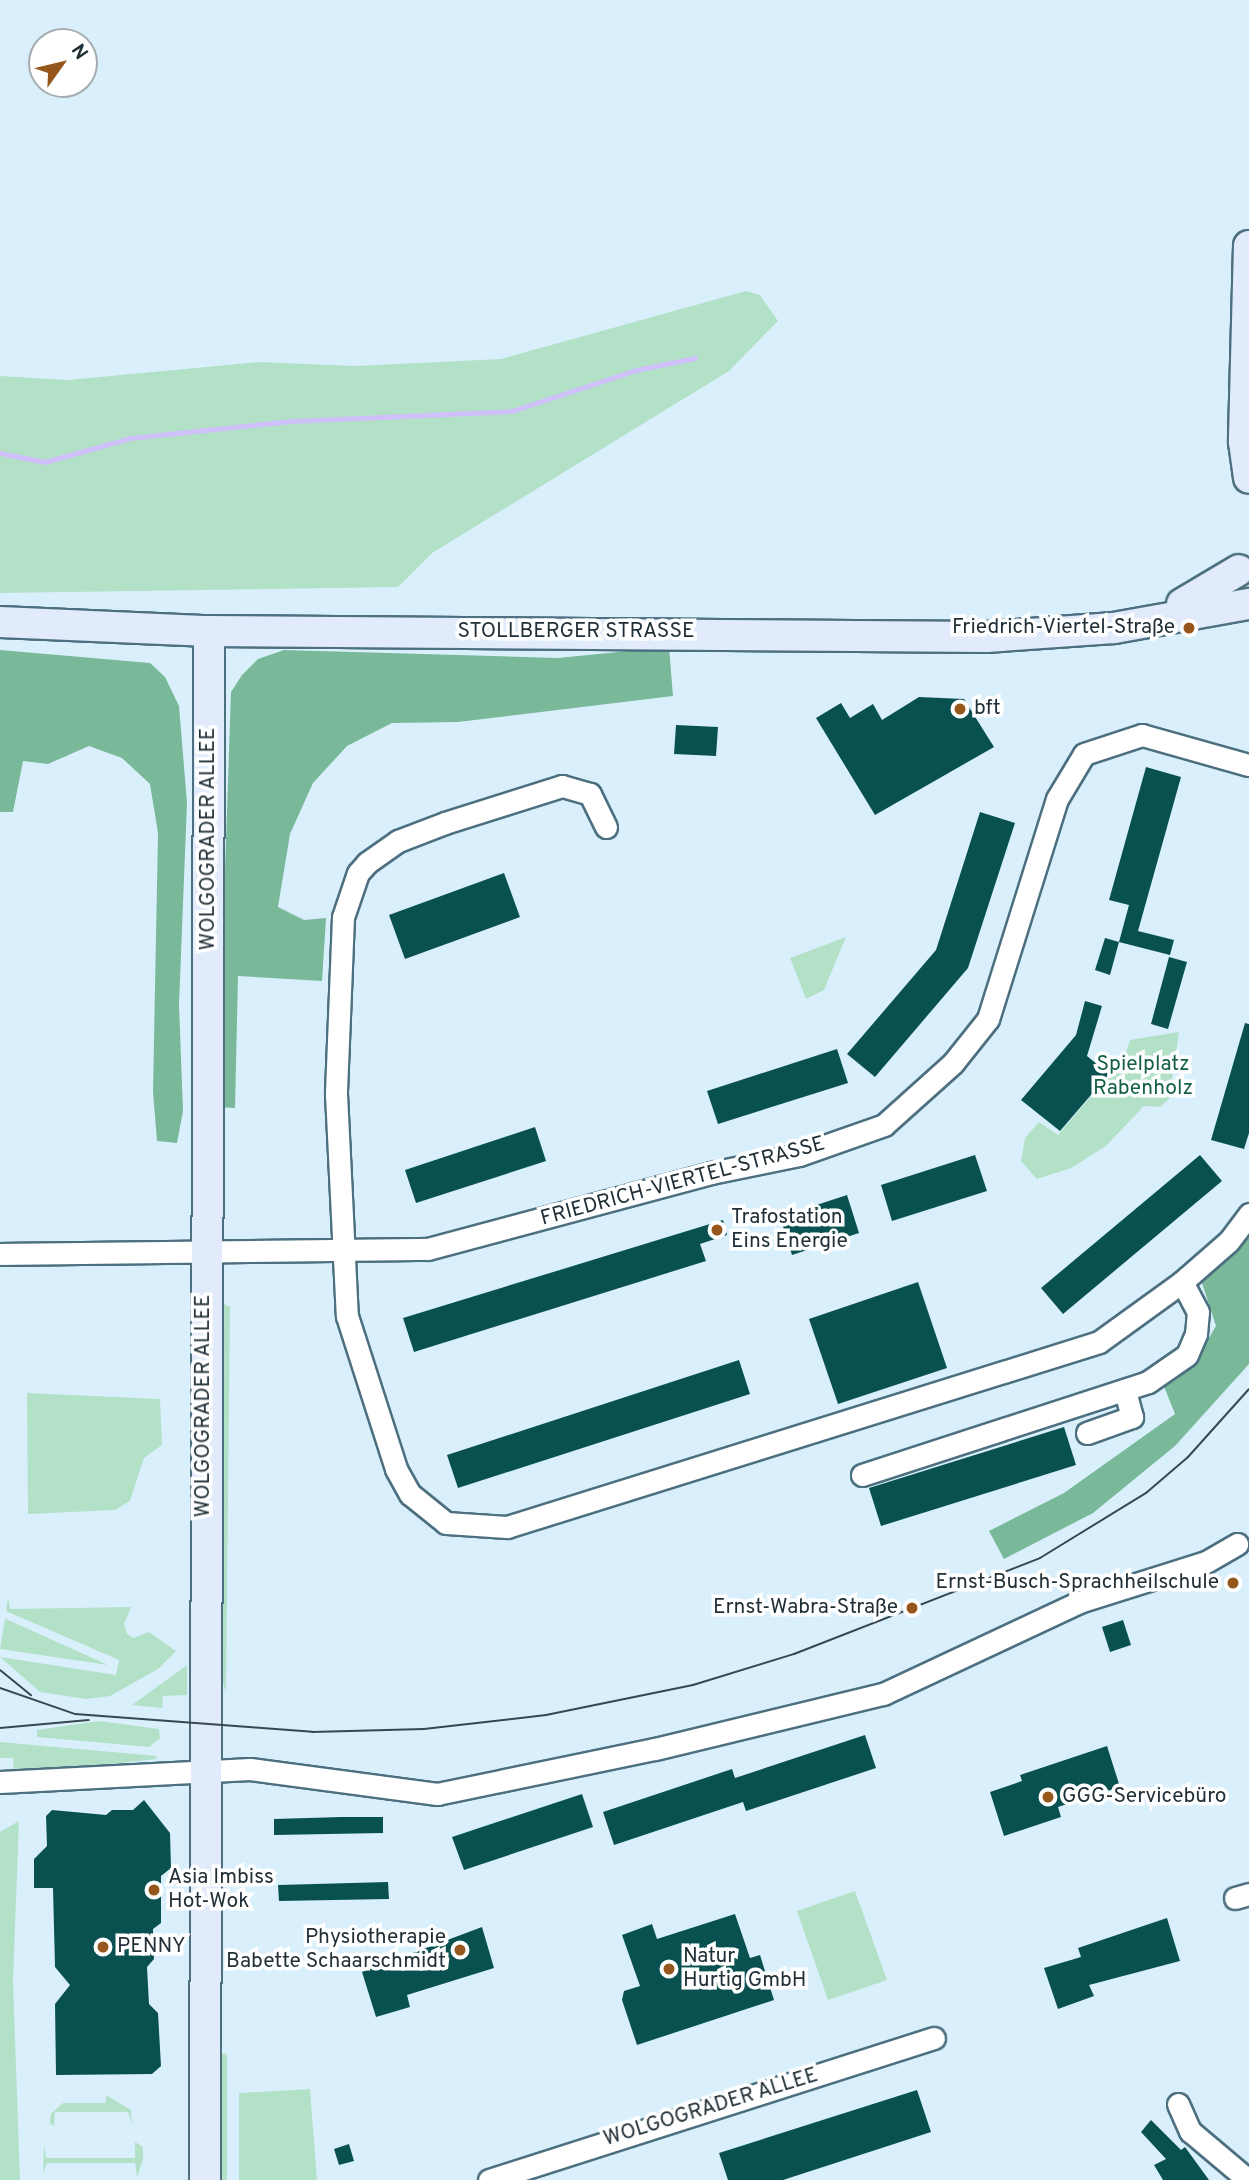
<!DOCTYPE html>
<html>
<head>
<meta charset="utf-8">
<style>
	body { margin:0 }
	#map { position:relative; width:1249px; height:2180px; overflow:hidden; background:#d9f0fc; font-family:Overpass,sans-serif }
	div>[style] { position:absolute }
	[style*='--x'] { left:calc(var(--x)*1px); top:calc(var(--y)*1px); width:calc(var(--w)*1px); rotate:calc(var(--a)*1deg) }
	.green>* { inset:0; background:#b3e1c8 }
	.forest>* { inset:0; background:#79b898 }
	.stream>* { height:5px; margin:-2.5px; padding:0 2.5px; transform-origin:2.5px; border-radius:2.5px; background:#d0c0f9 }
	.building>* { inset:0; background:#095151 }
	.roads { filter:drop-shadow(2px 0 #4d7081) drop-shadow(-2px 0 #4d7081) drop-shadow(0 2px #4d7081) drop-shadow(0 -2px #4d7081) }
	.street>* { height:21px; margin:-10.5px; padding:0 10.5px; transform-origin:10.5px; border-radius:10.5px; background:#fff }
	.secondary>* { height:30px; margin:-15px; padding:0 15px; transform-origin:15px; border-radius:15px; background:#e2ebfb }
	.tram>* { height:2px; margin:-1px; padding:0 1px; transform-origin:1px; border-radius:1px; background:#37474f }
	.dots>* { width:19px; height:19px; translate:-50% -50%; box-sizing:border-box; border:4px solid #fff; border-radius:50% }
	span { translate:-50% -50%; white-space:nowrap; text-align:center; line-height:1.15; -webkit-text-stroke:7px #fff; paint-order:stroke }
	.poi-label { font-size:21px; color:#213038 }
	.right { translate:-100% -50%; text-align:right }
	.left { translate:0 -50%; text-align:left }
	.street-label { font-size:21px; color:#213038 }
	.park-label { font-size:21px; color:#146042 }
	.north { position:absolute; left:28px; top:28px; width:70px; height:70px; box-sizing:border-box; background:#fff; border:2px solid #a6acaf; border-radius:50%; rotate:56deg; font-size:19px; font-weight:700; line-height:28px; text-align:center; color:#213038 }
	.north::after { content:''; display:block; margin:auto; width:24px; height:32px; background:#95571c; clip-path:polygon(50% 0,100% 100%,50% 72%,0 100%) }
</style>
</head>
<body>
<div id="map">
	<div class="green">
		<i style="clip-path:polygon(746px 291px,760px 295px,778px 321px,729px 371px,432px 553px,398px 587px,0 593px,0 376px,68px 380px,258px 362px,355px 366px,501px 359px)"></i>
		<i style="clip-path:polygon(846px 937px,824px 990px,806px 999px,790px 958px)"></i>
		<i style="clip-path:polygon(1179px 1032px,1169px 1099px,1160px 1107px,1144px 1106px,1106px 1146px,1071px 1168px,1037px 1179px,1021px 1161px,1025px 1138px,1039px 1122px,1058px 1135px,1125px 1056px,1130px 1040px)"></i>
		<i style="clip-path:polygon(217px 1300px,230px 1307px,226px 1693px,218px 1664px)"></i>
		<i style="clip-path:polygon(27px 1393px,160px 1399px,162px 1445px,144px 1458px,130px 1501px,115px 1510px,28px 1514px)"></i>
		<i style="clip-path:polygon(8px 1597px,10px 1609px,131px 1607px,124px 1624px,127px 1634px,133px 1638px,149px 1632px,176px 1651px,158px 1669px,110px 1696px,86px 1699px,40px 1692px,0 1657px,116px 1675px,119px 1660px,6px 1611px)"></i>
		<i style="clip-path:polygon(5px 1619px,6px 1619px,108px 1665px,0 1649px)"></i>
		<i style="clip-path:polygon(187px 1665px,187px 1695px,163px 1696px,162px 1708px,132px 1705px)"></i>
		<i style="clip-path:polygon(99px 1721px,159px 1729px,160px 1738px,149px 1747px,37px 1737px,37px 1730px)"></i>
		<i style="clip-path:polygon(0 1742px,157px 1756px,156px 1759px,14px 1775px,13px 1758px,0 1758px)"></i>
		<i style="clip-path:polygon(19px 1821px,13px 1981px,20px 2180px,0 2180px,0 1832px)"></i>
		<i style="clip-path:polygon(855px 1891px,887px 1980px,828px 2000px,797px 1911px)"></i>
		<i style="clip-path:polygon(218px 2053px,227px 2054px,227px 2180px,218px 2180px)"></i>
		<i style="clip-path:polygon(310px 2089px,317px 2180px,239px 2180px,239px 2093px)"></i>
		<i style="clip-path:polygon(106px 2095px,131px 2110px,132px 2125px,128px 2112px,55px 2112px,54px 2126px,50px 2123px,51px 2114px,63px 2103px,106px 2103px)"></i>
		<i style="clip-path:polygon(135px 2142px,143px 2147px,143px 2160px,137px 2177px,135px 2163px,47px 2163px,43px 2174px,44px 2144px,46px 2158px,135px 2158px)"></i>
	</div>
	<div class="forest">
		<i style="clip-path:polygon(669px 647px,673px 696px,458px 722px,392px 723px,347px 746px,313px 783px,290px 834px,278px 907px,304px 920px,326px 918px,322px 981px,238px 976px,235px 1108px,217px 1107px,231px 692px,242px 675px,258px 659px,284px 650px,558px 658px)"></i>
		<i style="clip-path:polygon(0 650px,150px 663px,165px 677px,179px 706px,187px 803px,179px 1004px,183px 1111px,177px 1143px,157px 1141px,153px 1092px,158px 833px,150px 784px,122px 758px,89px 746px,48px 764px,23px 761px,13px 812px,0 812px)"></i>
		<i style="clip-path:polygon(1249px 1231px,1249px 1364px,1175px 1446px,1093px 1513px,1004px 1559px,989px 1531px,1064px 1493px,1175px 1414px,1163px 1384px,1198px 1356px,1216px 1326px,1201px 1280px)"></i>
	</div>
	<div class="stream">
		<i style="--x:0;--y:453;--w:46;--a:11.3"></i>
		<i style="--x:45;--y:462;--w:88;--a:-15.8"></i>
		<i style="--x:130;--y:438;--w:164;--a:-6"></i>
		<i style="--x:293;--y:421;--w:219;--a:-2.6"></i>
		<i style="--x:512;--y:411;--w:131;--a:-18.3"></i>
		<i style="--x:636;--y:370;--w:60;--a:-11.5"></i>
	</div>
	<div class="building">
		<i style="clip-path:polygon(919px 697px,964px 699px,994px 747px,875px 815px,816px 718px,841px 703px,850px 718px,873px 704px,882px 720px)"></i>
		<i style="clip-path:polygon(676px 725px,718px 727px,716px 756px,674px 754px)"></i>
		<i style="clip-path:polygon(1146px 767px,1181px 777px,1138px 931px,1174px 940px,1170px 955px,1119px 942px,1129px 905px,1109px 900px)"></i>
		<i style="clip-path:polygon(980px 812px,1015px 823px,968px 968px,875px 1077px,847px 1054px,936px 950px)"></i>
		<i style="clip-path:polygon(504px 873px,520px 917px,405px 959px,389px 915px)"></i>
		<i style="clip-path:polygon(1105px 938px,1119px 942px,1110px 975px,1095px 970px)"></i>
		<i style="clip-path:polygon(1169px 957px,1187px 962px,1168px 1029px,1151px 1024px)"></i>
		<i style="clip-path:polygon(1085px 1001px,1102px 1006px,1087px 1056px,1109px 1074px,1060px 1131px,1021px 1100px,1076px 1035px)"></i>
		<i style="clip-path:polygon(1245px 1023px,1249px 1024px,1249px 1133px,1244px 1149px,1211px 1140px)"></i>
		<i style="clip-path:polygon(837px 1049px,848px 1083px,718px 1124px,707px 1091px)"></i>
		<i style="clip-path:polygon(535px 1127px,546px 1161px,416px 1203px,405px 1170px)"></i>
		<i style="clip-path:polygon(975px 1155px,987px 1191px,892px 1221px,881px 1185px)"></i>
		<i style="clip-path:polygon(1200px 1155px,1222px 1181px,1063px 1314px,1041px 1288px)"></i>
		<i style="clip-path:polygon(847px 1195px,859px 1233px,792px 1255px,780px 1217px)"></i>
		<i style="clip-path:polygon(723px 1220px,727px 1235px,700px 1244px,706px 1261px,414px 1352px,403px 1318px)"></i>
		<i style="clip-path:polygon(918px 1282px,947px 1368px,838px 1404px,809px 1319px)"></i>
		<i style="clip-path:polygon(739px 1360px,750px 1394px,458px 1488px,447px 1455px)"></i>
		<i style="clip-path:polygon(1064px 1427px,1076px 1465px,881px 1526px,869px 1488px)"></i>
		<i style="clip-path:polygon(1123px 1620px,1131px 1645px,1110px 1652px,1102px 1627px)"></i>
		<i style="clip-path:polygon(865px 1735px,876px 1768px,746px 1811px,743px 1802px,614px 1845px,603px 1812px,732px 1769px,735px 1778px)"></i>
		<i style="clip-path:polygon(1107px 1746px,1120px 1787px,1058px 1807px,1061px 1817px,1004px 1836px,990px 1792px,1022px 1781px,1020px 1775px)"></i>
		<i style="clip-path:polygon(582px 1794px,593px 1827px,464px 1870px,452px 1837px)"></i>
		<i style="clip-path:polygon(144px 1800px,170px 1833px,171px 1868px,161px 1876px,161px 1923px,153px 1929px,154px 1959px,147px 1967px,149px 2004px,158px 2013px,161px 2066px,152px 2074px,56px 2075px,55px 2004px,70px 1985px,55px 1967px,53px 1888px,34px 1888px,34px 1859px,47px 1846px,46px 1816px,52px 1810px,106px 1815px,112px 1810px,133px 1810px)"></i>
		<i style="clip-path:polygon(342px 1817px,383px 1817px,383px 1833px,274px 1835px,274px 1819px)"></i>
		<i style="clip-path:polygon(388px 1882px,389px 1899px,279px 1901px,278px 1885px)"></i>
		<i style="clip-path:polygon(735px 1914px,750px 1958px,760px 1955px,774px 2000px,637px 2045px,622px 2000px,624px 1991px,640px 1986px,622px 1935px,652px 1924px,657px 1939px)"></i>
		<i style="clip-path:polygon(1167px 1918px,1180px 1961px,1089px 1985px,1094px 1996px,1058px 2009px,1044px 1968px,1081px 1957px,1078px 1948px)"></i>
		<i style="clip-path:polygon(482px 1927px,494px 1968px,407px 1995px,410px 2007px,376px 2017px,362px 1972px)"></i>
		<i style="clip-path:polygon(917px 2090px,931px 2132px,783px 2180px,728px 2180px,719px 2153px)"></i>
		<i style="clip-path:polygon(1151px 2120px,1181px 2150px,1185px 2147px,1209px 2180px,1163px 2180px,1154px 2165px,1166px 2159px,1141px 2132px)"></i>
		<i style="clip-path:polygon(349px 2144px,354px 2161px,339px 2165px,334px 2149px)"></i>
	</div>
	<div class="roads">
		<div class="street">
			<i style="--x:606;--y:827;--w:37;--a:-116"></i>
			<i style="--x:590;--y:794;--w:29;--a:-164"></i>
			<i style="--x:562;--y:786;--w:123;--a:162.5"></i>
			<i style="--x:445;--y:823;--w:50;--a:159"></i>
			<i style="--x:398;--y:841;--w:38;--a:145"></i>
			<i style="--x:367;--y:863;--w:13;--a:132"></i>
			<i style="--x:358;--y:873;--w:46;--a:108.8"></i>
			<i style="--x:343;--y:917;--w:177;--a:92.3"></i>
			<i style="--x:336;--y:1094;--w:222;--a:87.2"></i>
			<i style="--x:347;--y:1316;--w:161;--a:72.2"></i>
			<i style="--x:396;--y:1469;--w:29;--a:61"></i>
			<i style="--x:410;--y:1494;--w:46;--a:38.9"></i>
			<i style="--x:446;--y:1523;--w:61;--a:3.8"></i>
			<i style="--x:507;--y:1527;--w:620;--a:-17.35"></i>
			<i style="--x:1099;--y:1342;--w:102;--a:-35.9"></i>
			<i style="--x:1182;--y:1282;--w:62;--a:-41.1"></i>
			<i style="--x:1229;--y:1241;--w:34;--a:-53"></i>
			<i style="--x:0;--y:1254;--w:428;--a:-0.7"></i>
			<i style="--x:428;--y:1249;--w:293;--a:-15"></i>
			<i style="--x:711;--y:1173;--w:90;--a:-11.6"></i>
			<i style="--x:799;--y:1155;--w:90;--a:-19.4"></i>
			<i style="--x:884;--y:1125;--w:93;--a:-41.9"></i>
			<i style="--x:953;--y:1063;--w:56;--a:-51.5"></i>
			<i style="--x:988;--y:1019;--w:231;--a:-72.6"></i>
			<i style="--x:1057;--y:799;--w:52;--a:-59"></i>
			<i style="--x:1084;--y:754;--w:61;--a:-18.1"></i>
			<i style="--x:1142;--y:735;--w:111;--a:15.7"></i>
			<i style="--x:1087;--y:1433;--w:48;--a:-19.6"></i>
			<i style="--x:1132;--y:1417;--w:28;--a:-105"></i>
			<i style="--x:862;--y:1475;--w:301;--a:-18"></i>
			<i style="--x:1148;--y:1382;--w:47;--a:-34.7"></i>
			<i style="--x:1187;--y:1355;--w:23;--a:-67"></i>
			<i style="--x:1196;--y:1334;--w:22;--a:-85"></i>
			<i style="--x:1198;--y:1312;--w:34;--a:-118"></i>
			<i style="--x:0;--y:1782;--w:250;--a:-3"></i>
			<i style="--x:250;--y:1769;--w:189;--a:7.6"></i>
			<i style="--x:437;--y:1794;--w:223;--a:-11.7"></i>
			<i style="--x:655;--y:1749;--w:235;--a:-13.6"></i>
			<i style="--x:883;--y:1694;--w:217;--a:-25.1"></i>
			<i style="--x:1079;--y:1602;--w:133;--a:-17.5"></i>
			<i style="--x:1206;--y:1562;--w:36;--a:-30"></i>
			<i style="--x:1235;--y:1898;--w:15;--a:-16"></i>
			<i style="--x:1178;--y:2104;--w:30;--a:66"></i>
			<i style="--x:1190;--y:2131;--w:76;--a:40.2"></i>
			<i style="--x:489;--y:2180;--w:467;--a:-17.7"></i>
		</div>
		<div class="secondary">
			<i style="--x:1249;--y:246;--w:196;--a:91.5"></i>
			<i style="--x:1244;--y:442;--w:36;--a:82"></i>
			<i style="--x:1182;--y:604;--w:66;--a:-30.8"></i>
			<i style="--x:0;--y:622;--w:209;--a:2.5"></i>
			<i style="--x:209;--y:631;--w:777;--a:0.44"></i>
			<i style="--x:986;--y:637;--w:128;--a:-4"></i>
			<i style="--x:1114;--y:628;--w:137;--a:-10.1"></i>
			<i style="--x:205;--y:2180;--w:1549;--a:-89.85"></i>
		</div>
	</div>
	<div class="tram">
		<i style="--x:0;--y:1670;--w:40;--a:39"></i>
		<i style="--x:0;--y:1688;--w:79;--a:19.1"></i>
		<i style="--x:75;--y:1714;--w:238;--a:4.3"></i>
		<i style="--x:312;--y:1732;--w:112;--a:-1.5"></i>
		<i style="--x:424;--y:1729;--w:123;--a:-6.5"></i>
		<i style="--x:546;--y:1715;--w:150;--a:-11.5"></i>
		<i style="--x:693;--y:1685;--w:106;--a:-17.1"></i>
		<i style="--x:794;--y:1654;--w:264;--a:-21.3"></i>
		<i style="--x:1040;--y:1558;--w:124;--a:-31.5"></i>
		<i style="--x:1146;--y:1493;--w:55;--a:-40.6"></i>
		<i style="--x:1188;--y:1457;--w:91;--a:-48.1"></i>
		<i style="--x:0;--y:1728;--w:89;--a:-5.1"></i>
	</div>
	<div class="dots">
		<i style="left:1189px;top:628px;background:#95571c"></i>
		<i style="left:960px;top:709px;background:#95571c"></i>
		<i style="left:717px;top:1230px;background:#95571c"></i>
		<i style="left:1233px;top:1583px;background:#95571c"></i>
		<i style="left:912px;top:1608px;background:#95571c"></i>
		<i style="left:1048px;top:1797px;background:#95571c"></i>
		<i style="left:154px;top:1890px;background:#95571c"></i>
		<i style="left:103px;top:1947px;background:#95571c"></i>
		<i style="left:460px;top:1950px;background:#95571c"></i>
		<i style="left:669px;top:1969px;background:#95571c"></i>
	</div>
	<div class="poi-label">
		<span class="right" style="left:1175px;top:628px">Friedrich-Viertel-Straße</span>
		<span class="left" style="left:974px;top:709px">bft</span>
		<span class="left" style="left:731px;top:1230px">Trafostation<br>Eins Energie</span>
		<span class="right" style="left:1219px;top:1583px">Ernst-Busch-Sprachheilschule</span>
		<span class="right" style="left:898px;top:1608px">Ernst-Wabra-Straße</span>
		<span class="left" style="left:1062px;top:1797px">GGG-Servicebüro</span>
		<span class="left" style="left:168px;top:1890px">Asia Imbiss<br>Hot-Wok</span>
		<span class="right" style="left:446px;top:1950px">Physiotherapie<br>Babette Schaarschmidt</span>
		<span class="left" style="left:117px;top:1947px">PENNY</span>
		<span class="left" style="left:683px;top:1969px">Natur<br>Hurtig GmbH</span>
	</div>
	<div class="street-label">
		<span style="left:576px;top:632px">STOLLBERGER STRASSE</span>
		<span style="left:209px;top:839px;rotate:-90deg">WOLGOGRADER ALLEE</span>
		<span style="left:683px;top:1182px;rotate:-15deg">FRIEDRICH-VIERTEL-STRASSE</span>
		<span style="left:204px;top:1406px;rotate:-90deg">WOLGOGRADER ALLEE</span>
		<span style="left:711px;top:2108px;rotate:-17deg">WOLGOGRADER ALLEE</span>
	</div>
	<div class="park-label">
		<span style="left:1143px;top:1077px">Spielplatz<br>Rabenholz</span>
	</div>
	<div class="north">N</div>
</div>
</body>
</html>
